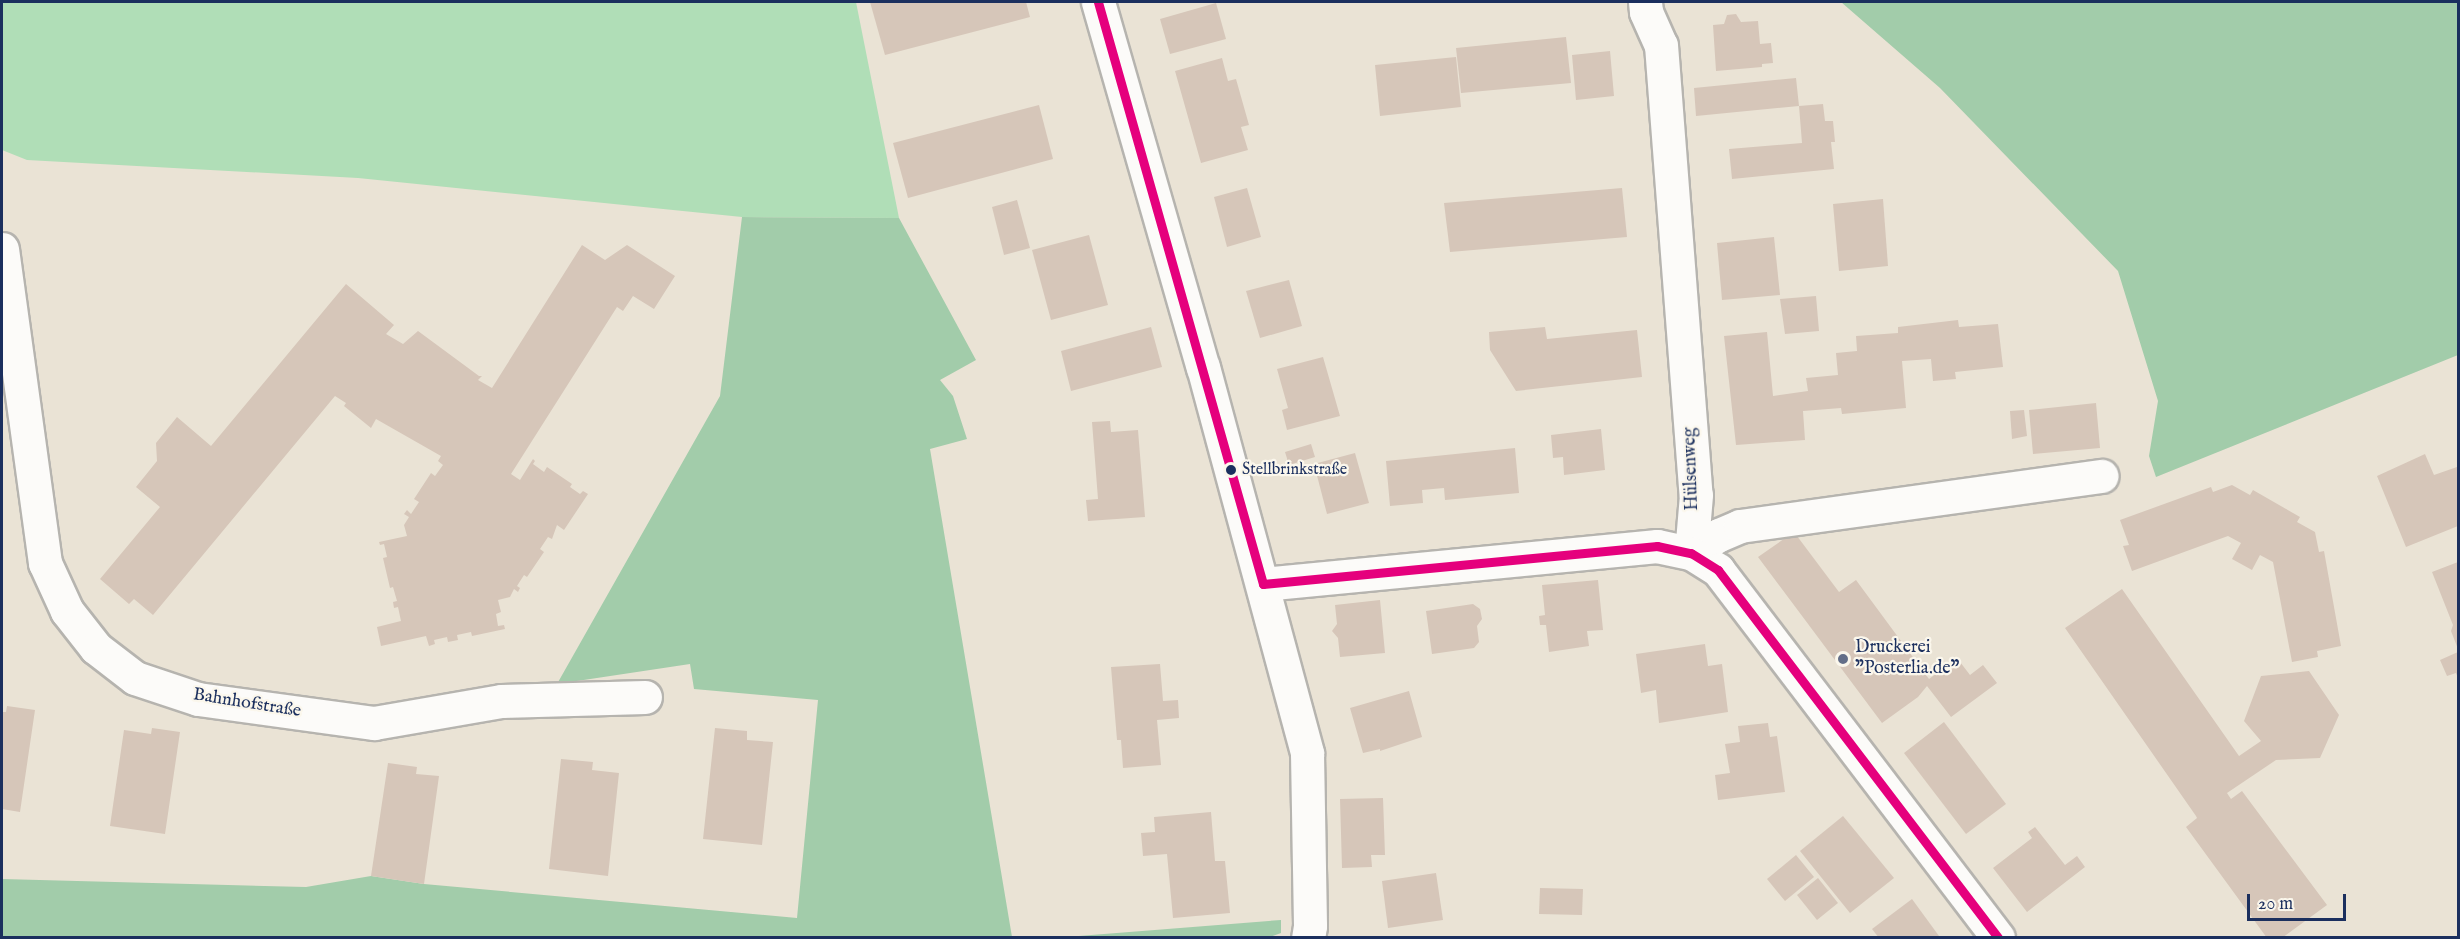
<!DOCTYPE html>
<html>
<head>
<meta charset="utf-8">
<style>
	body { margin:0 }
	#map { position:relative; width:2460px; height:939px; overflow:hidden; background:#eae3d5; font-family:"IM FELL English",serif }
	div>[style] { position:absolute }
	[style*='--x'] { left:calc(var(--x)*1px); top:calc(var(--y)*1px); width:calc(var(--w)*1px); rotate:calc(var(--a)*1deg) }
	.green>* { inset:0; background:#b0deb7 }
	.forest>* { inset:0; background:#a2ccaa }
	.building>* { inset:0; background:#d6c6b9 }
	.roads { filter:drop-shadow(2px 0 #b6b4af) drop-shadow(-2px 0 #b6b4af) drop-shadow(0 2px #b6b4af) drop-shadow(0 -2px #b6b4af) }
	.minor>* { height:33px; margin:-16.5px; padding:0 16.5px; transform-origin:16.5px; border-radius:16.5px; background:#fcfbf9 }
	.bus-1>* { height:9px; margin:-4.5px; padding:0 4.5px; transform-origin:4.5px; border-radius:4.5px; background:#e5007d }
	.dots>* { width:16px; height:16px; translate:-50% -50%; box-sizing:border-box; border:3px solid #fbf7ec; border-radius:50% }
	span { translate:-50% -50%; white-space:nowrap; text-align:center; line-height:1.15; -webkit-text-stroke:4.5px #fbf7ec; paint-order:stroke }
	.bus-label { font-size:16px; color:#1b2f5e }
	.left { translate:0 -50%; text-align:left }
	.street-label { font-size:18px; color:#1b2f5e }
	.poi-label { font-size:18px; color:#1b2f5e }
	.frame { position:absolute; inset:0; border:3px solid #1b2f5e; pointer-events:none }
	.scale { position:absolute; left:2247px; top:894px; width:99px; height:27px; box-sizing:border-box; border:3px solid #1b2f5e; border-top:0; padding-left:8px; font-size:18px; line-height:21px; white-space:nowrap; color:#1b2f5e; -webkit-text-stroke:4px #fbf7ec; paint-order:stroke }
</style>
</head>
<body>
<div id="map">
	<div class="green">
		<i style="clip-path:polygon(2px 2px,856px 2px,899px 218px,742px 217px,358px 178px,27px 160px,2px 150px)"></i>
	</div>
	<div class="forest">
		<i style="clip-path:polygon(1841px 2px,2458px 2px,2458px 355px,2156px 477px,2149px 456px,2158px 401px,2118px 271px,1940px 88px)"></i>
		<i style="clip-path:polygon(742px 217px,899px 218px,976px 360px,940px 380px,953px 396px,967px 439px,930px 449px,1012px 937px,2px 938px,2px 879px,306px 887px,371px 876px,424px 884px,797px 918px,818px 700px,694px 689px,690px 664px,557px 684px,720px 396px)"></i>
		<i style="clip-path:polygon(1281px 920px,1281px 933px,1270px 937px,1066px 937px)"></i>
	</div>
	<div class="building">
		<i style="clip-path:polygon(870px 2px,1026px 2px,1030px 17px,885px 55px)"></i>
		<i style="clip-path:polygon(1216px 3px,1226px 39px,1170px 54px,1160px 19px)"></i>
		<i style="clip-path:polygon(1736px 14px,1741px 22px,1758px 21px,1760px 44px,1771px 43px,1773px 63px,1762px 64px,1762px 67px,1716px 71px,1713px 25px,1724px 24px,1727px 15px)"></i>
		<i style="clip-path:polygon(1566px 37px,1571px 83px,1461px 93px,1456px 48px)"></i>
		<i style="clip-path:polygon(1610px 51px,1614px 96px,1576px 100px,1572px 55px)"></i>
		<i style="clip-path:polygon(1456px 57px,1461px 107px,1380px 116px,1375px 65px)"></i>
		<i style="clip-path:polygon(1222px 58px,1228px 81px,1236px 79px,1249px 125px,1241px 127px,1248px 150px,1201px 163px,1175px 71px)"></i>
		<i style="clip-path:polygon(1796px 78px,1799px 106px,1823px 104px,1825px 121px,1833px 121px,1835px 142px,1831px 142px,1834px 169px,1732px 179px,1729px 149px,1802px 143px,1799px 106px,1696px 116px,1694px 88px)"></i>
		<i style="clip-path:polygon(1039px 105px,1053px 159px,908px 198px,893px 143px)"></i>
		<i style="clip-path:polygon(1247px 188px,1261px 237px,1227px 247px,1214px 197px)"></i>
		<i style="clip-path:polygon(1622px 188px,1627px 237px,1450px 252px,1444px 203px)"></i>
		<i style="clip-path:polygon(1883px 199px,1888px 266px,1839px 271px,1833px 204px)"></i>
		<i style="clip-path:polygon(1017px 200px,1030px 248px,1004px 255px,992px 207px)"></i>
		<i style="clip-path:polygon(1089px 235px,1108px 305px,1051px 320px,1032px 250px)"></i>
		<i style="clip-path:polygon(1774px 237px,1780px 295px,1722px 300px,1717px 243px)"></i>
		<i style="clip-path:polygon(582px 245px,605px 260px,627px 245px,675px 276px,654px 309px,633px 296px,623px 311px,617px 307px,511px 474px,520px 480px,533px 459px,535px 461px,533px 464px,544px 472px,547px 467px,572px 484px,570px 487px,580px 494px,583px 491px,588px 494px,564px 530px,557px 525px,552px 539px,548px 537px,540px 549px,544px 552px,527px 577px,524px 575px,517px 586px,520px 588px,518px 592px,514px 589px,510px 597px,498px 600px,501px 612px,496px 614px,498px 626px,504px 625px,505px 629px,472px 636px,471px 632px,457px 635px,458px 640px,448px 642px,447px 637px,434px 640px,435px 644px,429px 646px,426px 636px,381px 646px,377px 627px,401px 621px,398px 607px,394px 608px,393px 602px,397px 601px,393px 587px,390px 588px,383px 558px,387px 557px,384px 544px,380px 545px,379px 542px,407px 536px,404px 525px,409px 517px,404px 514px,407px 510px,411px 514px,419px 502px,414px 499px,431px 473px,435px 476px,443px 465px,438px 461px,441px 456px,376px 419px,371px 428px,344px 406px,346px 403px,335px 396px,153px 615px,134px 599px,129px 604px,100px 579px,160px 507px,136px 487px,157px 461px,156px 443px,177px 417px,211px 446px,346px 284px,394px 325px,386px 334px,403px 344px,418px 331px,479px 376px,482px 376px,478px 380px,492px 388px)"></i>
		<i style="clip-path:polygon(1289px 280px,1302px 326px,1260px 338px,1246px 291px)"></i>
		<i style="clip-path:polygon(1816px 296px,1819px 331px,1785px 334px,1780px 299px)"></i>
		<i style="clip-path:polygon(1958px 320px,1959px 327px,1998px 324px,2003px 367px,1955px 372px,1956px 379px,1933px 381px,1931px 359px,1902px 361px,1906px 408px,1842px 414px,1841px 408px,1803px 411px,1805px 440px,1736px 445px,1724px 336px,1767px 332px,1773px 396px,1808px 391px,1806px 378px,1838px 375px,1836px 353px,1857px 351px,1856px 336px,1898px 333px,1898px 327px)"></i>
		<i style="clip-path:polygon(1151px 327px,1162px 367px,1071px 391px,1061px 351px)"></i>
		<i style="clip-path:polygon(1545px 327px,1547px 339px,1637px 330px,1642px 377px,1516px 391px,1490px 350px,1489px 332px)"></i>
		<i style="clip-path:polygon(1323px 357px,1340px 416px,1287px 430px,1282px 410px,1288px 408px,1277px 369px)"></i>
		<i style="clip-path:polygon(2096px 403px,2100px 448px,2033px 454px,2029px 410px)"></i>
		<i style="clip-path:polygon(2024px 410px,2027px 436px,2012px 439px,2010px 411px)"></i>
		<i style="clip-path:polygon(1110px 421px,1111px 432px,1138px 430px,1145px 517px,1088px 521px,1086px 500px,1098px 499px,1092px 422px)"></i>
		<i style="clip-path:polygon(1601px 429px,1605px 470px,1564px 475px,1563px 457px,1553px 458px,1551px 435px)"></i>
		<i style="clip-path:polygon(1311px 444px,1315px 457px,1289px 465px,1285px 452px)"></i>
		<i style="clip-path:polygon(1515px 448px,1519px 493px,1445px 500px,1444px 488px,1422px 490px,1423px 503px,1390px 506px,1386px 461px)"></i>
		<i style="clip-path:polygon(1355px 453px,1369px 503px,1327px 514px,1314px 464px)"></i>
		<i style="clip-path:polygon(2425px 454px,2434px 475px,2457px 467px,2458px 526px,2406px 547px,2377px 476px)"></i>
		<i style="clip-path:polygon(2232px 485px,2250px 495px,2253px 490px,2300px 517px,2297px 522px,2315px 532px,2319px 552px,2324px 551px,2341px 646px,2317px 651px,2318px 657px,2292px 662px,2273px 562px,2260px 555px,2252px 570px,2232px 559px,2241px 543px,2228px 536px,2132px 571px,2123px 546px,2129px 545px,2120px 520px,2211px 487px,2213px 492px)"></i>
		<i style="clip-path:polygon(1794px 532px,1839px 592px,1856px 580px,1929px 679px,1957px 658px,1970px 675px,1983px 665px,1997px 683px,1951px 717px,1927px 686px,1918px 697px,1882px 723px,1758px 557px)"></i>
		<i style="clip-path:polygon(2458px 562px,2458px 649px,2451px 631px,2453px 625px,2432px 572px)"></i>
		<i style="clip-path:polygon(1598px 580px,1603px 630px,1587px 631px,1589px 646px,1549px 652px,1546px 625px,1540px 625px,1539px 616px,1545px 615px,1542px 585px)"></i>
		<i style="clip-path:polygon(2122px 589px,2239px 756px,2261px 741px,2244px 721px,2261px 676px,2309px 671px,2339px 715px,2320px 758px,2276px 760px,2227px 793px,2231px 799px,2242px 791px,2327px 905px,2282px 938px,2267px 938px,2186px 827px,2197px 818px,2196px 816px,2065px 628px)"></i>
		<i style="clip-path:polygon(1380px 600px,1385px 653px,1340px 657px,1338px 638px,1332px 631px,1337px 624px,1335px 605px)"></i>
		<i style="clip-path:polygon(1473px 604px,1480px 609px,1482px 619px,1477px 626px,1479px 642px,1474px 648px,1432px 654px,1426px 611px)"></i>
		<i style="clip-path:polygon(1705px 644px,1708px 666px,1722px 664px,1728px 712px,1659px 723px,1656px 690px,1641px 693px,1636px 654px)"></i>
		<i style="clip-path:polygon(2458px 652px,2458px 678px,2456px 673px,2447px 676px,2440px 660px)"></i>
		<i style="clip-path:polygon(1160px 664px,1163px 701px,1178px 700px,1179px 718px,1157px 720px,1161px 765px,1123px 768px,1121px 740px,1117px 740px,1111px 667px)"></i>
		<i style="clip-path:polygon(1409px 691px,1422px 737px,1380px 751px,1380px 749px,1363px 753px,1350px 708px)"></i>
		<i style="clip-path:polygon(7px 706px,35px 710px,20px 812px,2px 809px,2px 712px,6px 712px)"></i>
		<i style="clip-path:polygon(1944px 722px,2006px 804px,1966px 834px,1904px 753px)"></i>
		<i style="clip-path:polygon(1768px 723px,1770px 737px,1777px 736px,1785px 792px,1718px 800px,1715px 775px,1730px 773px,1725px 744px,1740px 742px,1738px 726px)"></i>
		<i style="clip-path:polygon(152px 728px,180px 732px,165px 834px,110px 826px,124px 730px,151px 734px)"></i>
		<i style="clip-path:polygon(715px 728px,747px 731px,747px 740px,773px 742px,762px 845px,703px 839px)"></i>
		<i style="clip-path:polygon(561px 759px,593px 762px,592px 770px,619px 773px,608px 876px,549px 869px)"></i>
		<i style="clip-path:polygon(388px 763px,417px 767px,416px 774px,439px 776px,424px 884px,371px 876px)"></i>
		<i style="clip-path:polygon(1383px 798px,1385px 855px,1371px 855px,1372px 867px,1342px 868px,1340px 799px)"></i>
		<i style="clip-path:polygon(1211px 812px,1215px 861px,1225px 861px,1230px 913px,1173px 918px,1167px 854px,1143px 856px,1141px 833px,1155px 832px,1154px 817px)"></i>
		<i style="clip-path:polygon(1843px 816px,1894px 878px,1850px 913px,1800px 851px)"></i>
		<i style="clip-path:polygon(2035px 827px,2065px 865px,2077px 856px,2085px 867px,2027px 912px,1993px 868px,2032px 838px,2028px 832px)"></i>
		<i style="clip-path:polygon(1796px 855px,1814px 877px,1785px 901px,1767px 879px)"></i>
		<i style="clip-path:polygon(1436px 873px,1443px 920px,1388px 928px,1382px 881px)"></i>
		<i style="clip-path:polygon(1818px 878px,1838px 903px,1817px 920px,1797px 895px)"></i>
		<i style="clip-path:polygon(1540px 888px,1583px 889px,1582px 915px,1539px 914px)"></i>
		<i style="clip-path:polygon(1912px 899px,1939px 936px,1879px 938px,1872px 929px)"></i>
	</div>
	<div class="roads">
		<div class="minor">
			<i style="--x:1098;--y:2;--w:380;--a:74"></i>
			<i style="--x:1203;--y:367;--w:400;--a:74.9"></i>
			<i style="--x:1307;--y:753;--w:173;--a:89"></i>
			<i style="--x:1310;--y:926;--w:12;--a:99"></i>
			<i style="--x:1645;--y:2;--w:10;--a:84"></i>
			<i style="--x:1646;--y:12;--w:36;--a:66"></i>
			<i style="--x:1661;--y:45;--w:451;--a:85.6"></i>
			<i style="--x:1696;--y:495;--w:58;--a:94.9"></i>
			<i style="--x:2;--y:249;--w:317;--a:82.2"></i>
			<i style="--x:45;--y:563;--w:53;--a:65.4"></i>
			<i style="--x:67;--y:611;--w:47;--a:51.9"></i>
			<i style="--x:96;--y:648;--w:49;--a:37.6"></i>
			<i style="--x:135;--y:678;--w:66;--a:18.4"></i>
			<i style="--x:198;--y:699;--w:178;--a:7.8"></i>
			<i style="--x:374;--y:723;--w:129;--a:-9.8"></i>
			<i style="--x:501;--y:701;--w:144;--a:-1.6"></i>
			<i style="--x:1691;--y:553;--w:33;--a:-33"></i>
			<i style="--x:1719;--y:535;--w:23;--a:-23"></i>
			<i style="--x:1740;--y:526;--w:365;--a:-7.9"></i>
			<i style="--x:1263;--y:584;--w:396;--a:-5.5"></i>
			<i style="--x:1657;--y:546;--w:35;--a:12"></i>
			<i style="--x:1691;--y:553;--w:32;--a:32"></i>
			<i style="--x:1718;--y:570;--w:462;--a:52.7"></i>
		</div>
	</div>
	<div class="bus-1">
		<i style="--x:1098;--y:2;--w:605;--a:74.17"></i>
		<i style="--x:1263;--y:584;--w:396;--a:-5.5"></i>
		<i style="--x:1657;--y:546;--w:35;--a:12"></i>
		<i style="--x:1691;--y:553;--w:32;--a:32"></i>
		<i style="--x:1718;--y:570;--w:462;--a:52.7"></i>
	</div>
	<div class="dots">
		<i style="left:1231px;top:470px;background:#1b2f5e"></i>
		<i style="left:1843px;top:659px;background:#636e88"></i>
	</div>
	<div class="bus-label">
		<span class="left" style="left:1242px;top:470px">Stellbrinkstraße</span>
	</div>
	<div class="street-label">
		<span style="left:1692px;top:469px;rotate:-92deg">Hülsenweg</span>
		<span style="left:247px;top:704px;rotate:9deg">Bahnhofstraße</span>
	</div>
	<div class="poi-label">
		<span class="left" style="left:1855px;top:659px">Druckerei<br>"Posterlia.de"</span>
	</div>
	<div class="frame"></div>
	<div class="scale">20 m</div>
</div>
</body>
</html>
